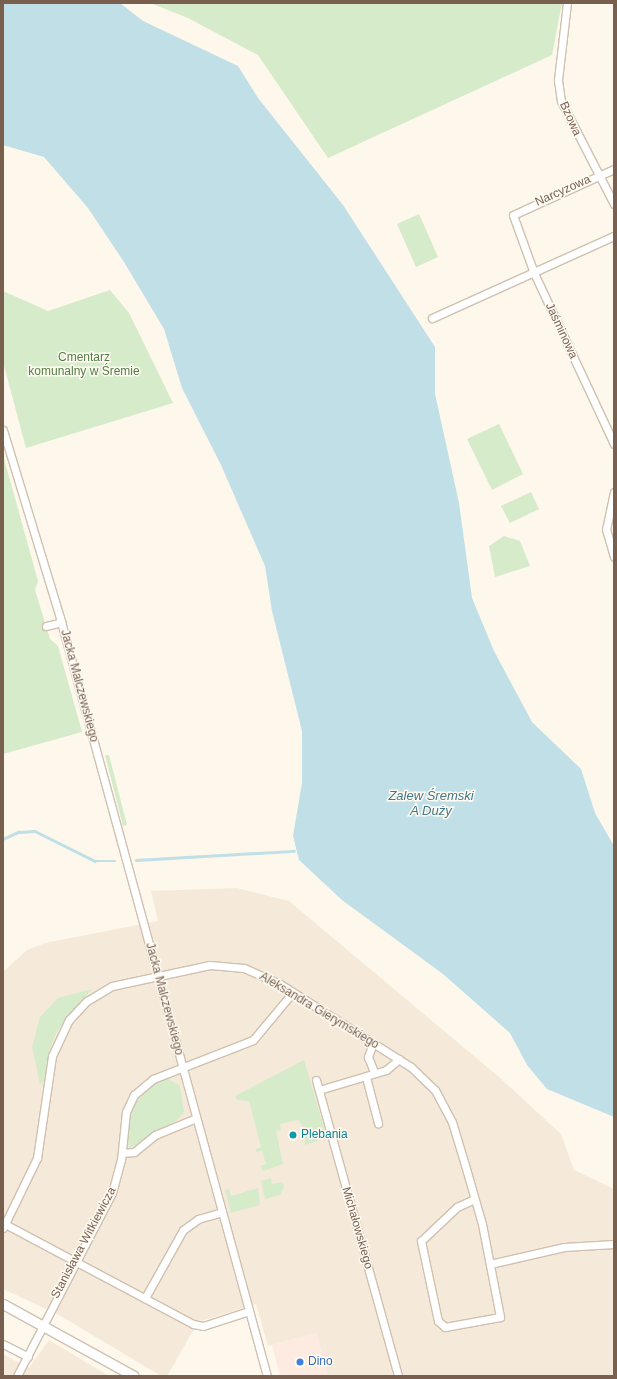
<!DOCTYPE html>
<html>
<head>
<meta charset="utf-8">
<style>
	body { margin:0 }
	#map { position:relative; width:617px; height:1379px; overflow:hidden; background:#fdf7ec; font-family:Arial,sans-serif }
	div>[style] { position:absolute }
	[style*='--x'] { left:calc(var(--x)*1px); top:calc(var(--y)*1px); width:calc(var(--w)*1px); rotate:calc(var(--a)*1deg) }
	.residential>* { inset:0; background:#f5eada }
	.commercial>* { inset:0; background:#fdeae0 }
	.green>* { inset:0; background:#d5ebc9 }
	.water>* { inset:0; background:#c0dfe7 }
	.stream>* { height:2.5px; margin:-1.25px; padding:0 1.25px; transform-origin:1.25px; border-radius:1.25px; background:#c0dfe7 }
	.roads { filter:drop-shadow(1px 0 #d0c0b0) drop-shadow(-1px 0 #d0c0b0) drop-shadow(0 1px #d0c0b0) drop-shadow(0 -1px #d0c0b0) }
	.minor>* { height:7px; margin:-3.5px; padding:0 3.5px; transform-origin:3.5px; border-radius:3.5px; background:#fff }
	.tertiary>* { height:9px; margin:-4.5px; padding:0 4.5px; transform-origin:4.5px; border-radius:4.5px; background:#fff }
	.dots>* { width:11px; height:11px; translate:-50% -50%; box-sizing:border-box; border:2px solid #fffbf3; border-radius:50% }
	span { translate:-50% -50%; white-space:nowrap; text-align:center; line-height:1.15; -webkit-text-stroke:3px #fffbf3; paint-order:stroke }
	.street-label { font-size:12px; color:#79604e }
	.park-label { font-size:12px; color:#537f45 }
	.culture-label { font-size:12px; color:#0d838f }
	.left { translate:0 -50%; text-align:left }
	.shop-label { font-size:12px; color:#366cbe }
	.water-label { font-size:13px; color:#437785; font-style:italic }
	.frame { position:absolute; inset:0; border:4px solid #79604e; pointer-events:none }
</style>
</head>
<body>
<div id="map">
	<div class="residential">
		<i style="clip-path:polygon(237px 888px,289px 901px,499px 1077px,561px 1134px,574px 1170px,614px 1189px,614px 1376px,328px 1376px,316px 1333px,268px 1346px,256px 1304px,198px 1322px,167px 1376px,161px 1376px,59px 1315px,3px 1289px,3px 972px,27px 950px,45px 943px,158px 921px,151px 891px)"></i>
		<i style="clip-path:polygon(49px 1340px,109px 1376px,3px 1376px,3px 1354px,29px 1368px)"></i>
	</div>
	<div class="commercial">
		<i style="clip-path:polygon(316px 1333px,328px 1376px,280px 1376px,272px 1345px)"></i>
	</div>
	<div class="green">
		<i style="clip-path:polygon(150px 3px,562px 3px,552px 55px,328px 158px,258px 55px,188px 18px)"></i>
		<i style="clip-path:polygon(419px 214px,438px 257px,416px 267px,397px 224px)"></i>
		<i style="clip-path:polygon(110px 290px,129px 313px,173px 403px,26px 448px,3px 362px,3px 291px,48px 311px)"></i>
		<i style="clip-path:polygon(499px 424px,523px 474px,492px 490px,467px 439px)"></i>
		<i style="clip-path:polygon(3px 455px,38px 581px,35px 590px,50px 639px,58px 646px,82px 732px,3px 754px)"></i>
		<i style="clip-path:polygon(531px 492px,539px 509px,510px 523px,501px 506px)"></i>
		<i style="clip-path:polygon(504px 536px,520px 541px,530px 566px,495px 577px,489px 546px)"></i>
		<i style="clip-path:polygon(105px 755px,109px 755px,127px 825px,123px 826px)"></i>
		<i style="clip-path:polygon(92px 989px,57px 1031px,49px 1052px,44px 1082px,40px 1084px,32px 1047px,40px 1017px,58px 998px)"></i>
		<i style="clip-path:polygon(304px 1060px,327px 1138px,305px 1145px,303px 1126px,298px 1120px,280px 1124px,281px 1130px,276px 1131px,283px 1164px,263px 1171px,260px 1166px,266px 1164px,262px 1151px,256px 1152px,256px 1149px,261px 1147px,249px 1101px,237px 1100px,235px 1096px)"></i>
		<i style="clip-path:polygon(167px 1078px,180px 1086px,184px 1112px,177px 1120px,130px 1148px,127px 1141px,133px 1106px,152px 1084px)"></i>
		<i style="clip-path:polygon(271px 1178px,272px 1184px,283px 1182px,284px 1187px,280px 1195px,265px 1199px,261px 1181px)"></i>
		<i style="clip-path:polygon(258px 1188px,260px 1205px,231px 1213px,225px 1190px,229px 1189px,231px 1196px)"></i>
	</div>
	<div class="water">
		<i style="clip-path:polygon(3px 3px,120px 3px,143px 21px,238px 66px,258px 98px,343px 205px,435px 347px,435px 394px,459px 503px,472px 598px,494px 651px,532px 722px,581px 769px,595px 813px,614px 846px,614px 1117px,547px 1089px,527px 1065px,510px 1033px,443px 974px,342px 900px,299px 860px,293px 836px,302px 783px,302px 731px,272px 611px,265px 566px,221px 465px,182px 388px,164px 329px,124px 262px,88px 208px,44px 157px,3px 145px)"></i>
	</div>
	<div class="stream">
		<i style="--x:3;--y:839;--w:17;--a:-25"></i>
		<i style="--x:18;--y:832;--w:17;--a:-3"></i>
		<i style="--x:35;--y:831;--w:67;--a:26.6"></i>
		<i style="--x:95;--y:861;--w:20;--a:0"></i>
		<i style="--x:136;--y:860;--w:158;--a:-3.3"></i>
	</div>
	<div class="roads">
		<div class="minor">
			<i style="--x:567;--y:3;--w:78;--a:96.7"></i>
			<i style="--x:558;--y:80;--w:21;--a:82"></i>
			<i style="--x:561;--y:101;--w:116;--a:62.8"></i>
			<i style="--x:614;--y:169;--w:111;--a:155.5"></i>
			<i style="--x:513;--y:215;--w:62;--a:70.1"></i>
			<i style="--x:534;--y:273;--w:189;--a:64.9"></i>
			<i style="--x:432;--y:318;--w:200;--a:-24.3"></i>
			<i style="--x:3;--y:430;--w:196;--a:73.1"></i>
			<i style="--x:60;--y:618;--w:786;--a:74.73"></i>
			<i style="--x:614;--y:492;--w:38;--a:102"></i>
			<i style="--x:606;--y:529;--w:29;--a:74"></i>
			<i style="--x:46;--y:626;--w:16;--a:-14"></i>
			<i style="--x:373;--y:1043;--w:15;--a:110"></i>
			<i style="--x:368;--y:1057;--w:16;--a:68"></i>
			<i style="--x:366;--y:1077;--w:48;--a:75.4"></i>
			<i style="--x:316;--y:1080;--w:307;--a:74.5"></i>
			<i style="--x:319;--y:1090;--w:70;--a:-16.6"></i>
			<i style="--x:386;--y:1070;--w:17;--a:-40"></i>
			<i style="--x:122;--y:1153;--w:12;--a:-5"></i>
			<i style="--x:134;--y:1152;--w:27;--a:-39"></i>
			<i style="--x:155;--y:1135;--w:44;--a:-22.5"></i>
			<i style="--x:5;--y:1224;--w:213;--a:28"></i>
			<i style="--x:193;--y:1324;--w:10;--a:11"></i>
			<i style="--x:203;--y:1326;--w:48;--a:-18.1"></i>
			<i style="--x:3;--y:1228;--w:78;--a:-64.1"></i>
			<i style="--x:37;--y:1158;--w:103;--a:-81.6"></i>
			<i style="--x:52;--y:1056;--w:40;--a:-65"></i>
			<i style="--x:69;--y:1020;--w:26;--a:-47"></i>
			<i style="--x:87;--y:1001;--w:29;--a:-31"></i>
			<i style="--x:112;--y:986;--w:100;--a:-12.1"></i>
			<i style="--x:210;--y:965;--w:34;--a:5"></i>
			<i style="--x:244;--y:968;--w:39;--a:24"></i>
			<i style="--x:280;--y:984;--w:155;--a:32.4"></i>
			<i style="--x:411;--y:1067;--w:33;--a:44"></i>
			<i style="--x:435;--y:1090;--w:36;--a:62"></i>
			<i style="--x:452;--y:1122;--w:45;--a:73.2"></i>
			<i style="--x:465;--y:1165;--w:61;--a:73.9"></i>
			<i style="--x:482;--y:1224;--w:95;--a:79"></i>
			<i style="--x:500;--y:1317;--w:56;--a:169.7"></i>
			<i style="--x:445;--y:1327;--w:9;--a:-139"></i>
			<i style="--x:438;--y:1321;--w:82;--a:-102"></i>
			<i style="--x:421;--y:1241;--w:50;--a:-43.4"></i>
			<i style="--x:457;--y:1207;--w:19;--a:-25"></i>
			<i style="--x:490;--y:1264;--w:76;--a:-12.9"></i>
			<i style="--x:564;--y:1247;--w:50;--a:-3.4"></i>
			<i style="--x:145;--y:1298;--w:78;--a:-60.8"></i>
			<i style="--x:183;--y:1230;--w:19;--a:-36"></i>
			<i style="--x:198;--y:1219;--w:25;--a:-16"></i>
			<i style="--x:3;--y:1344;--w:28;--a:27"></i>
			<i style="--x:17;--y:1376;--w:206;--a:-62.6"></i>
			<i style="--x:112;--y:1193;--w:34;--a:-75"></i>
			<i style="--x:121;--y:1160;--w:48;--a:-84.1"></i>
			<i style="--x:126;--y:1112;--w:19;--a:-65"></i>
			<i style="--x:134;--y:1095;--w:25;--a:-40"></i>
			<i style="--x:153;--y:1079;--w:107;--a:-21.3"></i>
			<i style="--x:253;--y:1040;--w:62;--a:-50.2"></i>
		</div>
		<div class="tertiary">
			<i style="--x:3;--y:1304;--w:149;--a:28.8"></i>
		</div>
	</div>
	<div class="dots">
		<i style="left:293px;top:1135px;background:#0f9aa8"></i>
		<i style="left:300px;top:1362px;background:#3f7fe0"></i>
	</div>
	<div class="street-label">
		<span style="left:570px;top:119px;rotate:66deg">Bzowa</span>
		<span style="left:563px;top:191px;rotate:-24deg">Narcyzowa</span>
		<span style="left:561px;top:331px;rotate:65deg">Jaśminowa</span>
		<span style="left:79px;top:686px;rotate:75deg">Jacka Malczewskiego</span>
		<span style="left:164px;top:999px;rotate:75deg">Jacka Malczewskiego</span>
		<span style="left:319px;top:1011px;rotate:31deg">Aleksandra Gierymskiego</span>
		<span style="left:357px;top:1228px;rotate:74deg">Michałowskiego</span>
		<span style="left:84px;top:1243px;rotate:-62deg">Stanisława Witkiewicza</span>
	</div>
	<div class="park-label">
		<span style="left:84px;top:365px">Cmentarz<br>komunalny w Śremie</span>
	</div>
	<div class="culture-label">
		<span class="left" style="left:301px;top:1135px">Plebania</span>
	</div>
	<div class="shop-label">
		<span class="left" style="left:308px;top:1362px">Dino</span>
	</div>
	<div class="water-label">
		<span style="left:431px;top:804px">Zalew Śremski<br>A Duży</span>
	</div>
	<div class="frame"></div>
</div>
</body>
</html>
